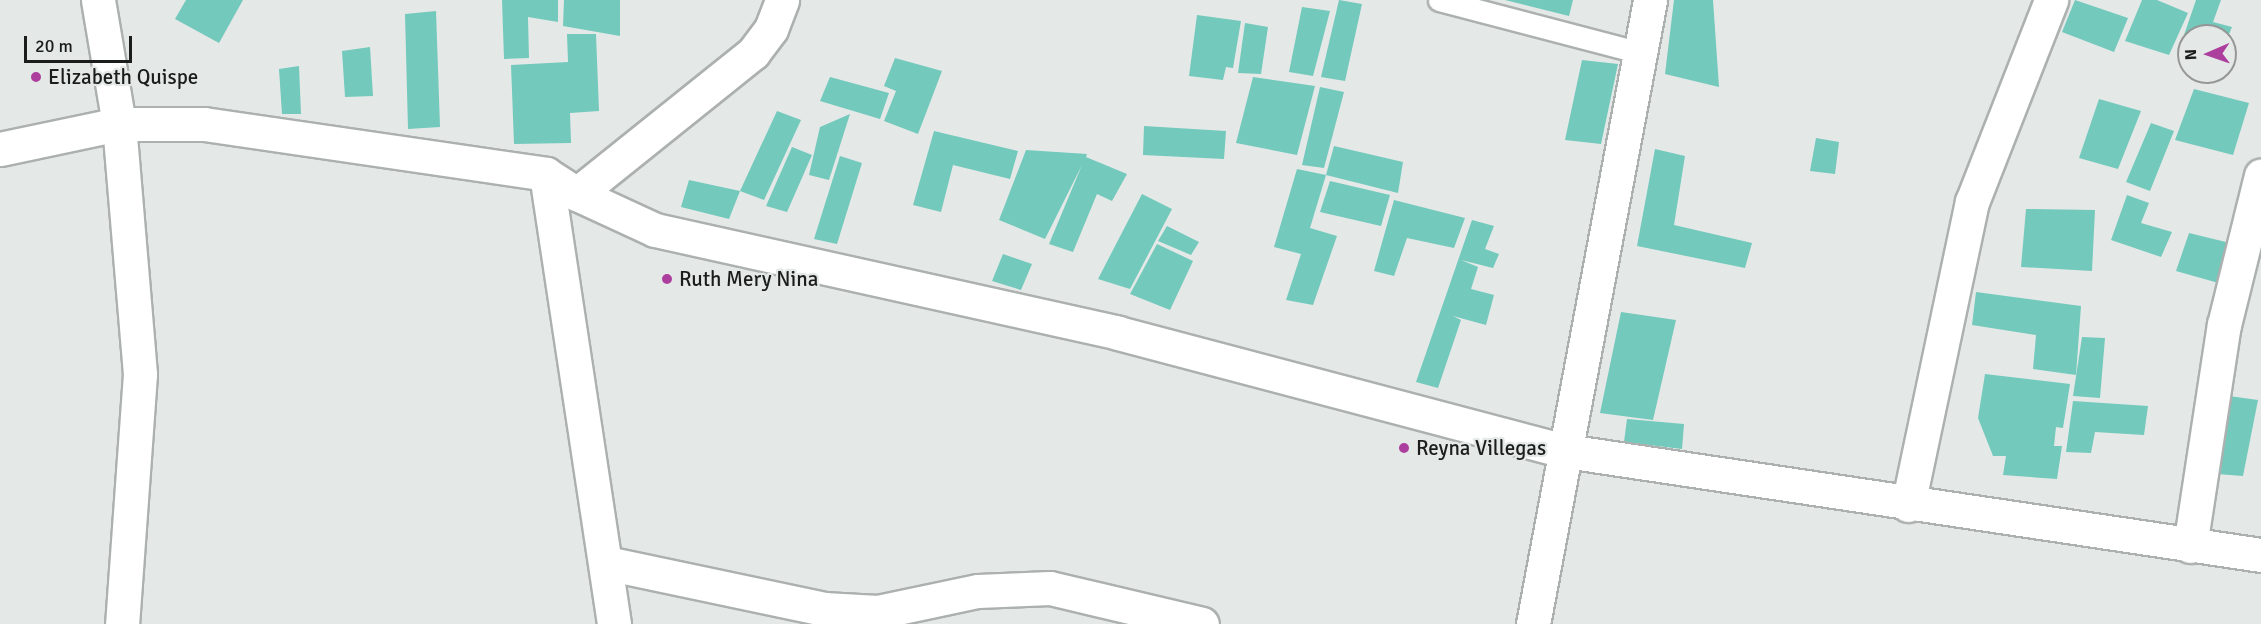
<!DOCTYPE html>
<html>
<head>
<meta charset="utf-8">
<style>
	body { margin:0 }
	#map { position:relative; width:2261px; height:624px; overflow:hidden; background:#e4e9e8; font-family:Signika,sans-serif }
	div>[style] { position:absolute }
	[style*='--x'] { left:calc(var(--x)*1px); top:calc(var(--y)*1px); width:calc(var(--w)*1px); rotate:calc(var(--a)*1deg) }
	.building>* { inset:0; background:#73c9bc }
	.roads { filter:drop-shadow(2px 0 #acb1b0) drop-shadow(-2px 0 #acb1b0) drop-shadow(0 2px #acb1b0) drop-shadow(0 -2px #acb1b0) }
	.service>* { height:21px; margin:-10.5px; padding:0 10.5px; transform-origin:10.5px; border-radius:10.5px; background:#fff }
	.minor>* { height:33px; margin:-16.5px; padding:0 16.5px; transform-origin:16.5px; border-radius:16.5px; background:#fff }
	.secondary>* { height:33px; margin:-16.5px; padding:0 16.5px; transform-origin:16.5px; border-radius:16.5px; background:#fff }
	.dots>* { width:16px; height:16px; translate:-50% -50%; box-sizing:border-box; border:3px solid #e4e9e8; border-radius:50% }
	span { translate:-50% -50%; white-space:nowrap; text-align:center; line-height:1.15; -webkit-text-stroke:4.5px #e4e9e8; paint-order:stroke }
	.poi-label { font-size:21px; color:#1b1d1c }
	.left { translate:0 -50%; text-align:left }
	.north { position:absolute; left:2177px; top:24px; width:60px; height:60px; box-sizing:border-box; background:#e4e9e8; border:2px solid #949796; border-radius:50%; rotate:268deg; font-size:16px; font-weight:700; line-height:24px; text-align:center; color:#1b1d1c }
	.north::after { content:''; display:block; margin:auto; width:21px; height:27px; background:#ac3f9e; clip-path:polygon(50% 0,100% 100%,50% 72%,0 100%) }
	.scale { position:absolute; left:24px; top:36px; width:108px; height:27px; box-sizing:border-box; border:3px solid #1b1d1c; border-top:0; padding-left:8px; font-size:18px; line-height:21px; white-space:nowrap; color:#1b1d1c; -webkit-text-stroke:4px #e4e9e8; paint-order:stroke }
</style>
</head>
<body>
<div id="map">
	<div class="building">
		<i style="clip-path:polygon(186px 0,243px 0,219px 43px,175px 19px)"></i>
		<i style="clip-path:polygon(502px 0,558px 0,558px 22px,528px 17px,529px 58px,504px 59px)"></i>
		<i style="clip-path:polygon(564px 0,620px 0,620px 36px,563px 26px)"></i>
		<i style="clip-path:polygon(1339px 0,1362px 4px,1345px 81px,1321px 77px)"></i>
		<i style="clip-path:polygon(1505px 0,1573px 0,1569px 16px)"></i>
		<i style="clip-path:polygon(1674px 0,1713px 0,1719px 87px,1665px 74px)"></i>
		<i style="clip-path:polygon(2075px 0,2128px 18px,2114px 52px,2062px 32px)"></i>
		<i style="clip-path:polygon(2142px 0,2157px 0,2188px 13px,2169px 55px,2125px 41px)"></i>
		<i style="clip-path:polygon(2196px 0,2221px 0,2213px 22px,2232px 27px,2225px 44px,2225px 36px,2183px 38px)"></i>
		<i style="clip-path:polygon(1302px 7px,1330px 11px,1313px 76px,1289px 72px)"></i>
		<i style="clip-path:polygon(436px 11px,440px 127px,408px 129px,405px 14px)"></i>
		<i style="clip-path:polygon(1197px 15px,1241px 21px,1233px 68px,1226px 67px,1223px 80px,1189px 76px)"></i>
		<i style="clip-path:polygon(1245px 23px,1268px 27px,1261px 74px,1238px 73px)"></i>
		<i style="clip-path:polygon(567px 34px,596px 34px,599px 111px,570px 113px,571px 143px,514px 144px,511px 65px,568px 62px)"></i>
		<i style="clip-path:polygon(370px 47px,373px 96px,345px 97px,342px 51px)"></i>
		<i style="clip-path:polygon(895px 58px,942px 71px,918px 134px,884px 121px,896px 91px,884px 86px)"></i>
		<i style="clip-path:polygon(1582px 60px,1618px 64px,1601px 144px,1565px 140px)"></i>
		<i style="clip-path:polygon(299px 66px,301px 114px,282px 114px,279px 69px)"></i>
		<i style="clip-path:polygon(830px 77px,889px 93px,880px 119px,820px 101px)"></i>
		<i style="clip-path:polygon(1253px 77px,1315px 86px,1297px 155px,1236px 143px)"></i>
		<i style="clip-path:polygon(1320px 87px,1344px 92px,1324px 168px,1302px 165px)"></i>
		<i style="clip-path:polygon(2194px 89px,2249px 103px,2233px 155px,2175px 140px)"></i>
		<i style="clip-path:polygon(2099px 99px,2141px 111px,2118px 169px,2079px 158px)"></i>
		<i style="clip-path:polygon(777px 111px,801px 120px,764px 200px,740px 191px)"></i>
		<i style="clip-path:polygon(850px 114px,829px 180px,809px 175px,820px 127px)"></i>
		<i style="clip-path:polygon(2151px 123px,2174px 131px,2150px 191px,2126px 182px)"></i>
		<i style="clip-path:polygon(1144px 126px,1226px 131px,1224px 159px,1143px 155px)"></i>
		<i style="clip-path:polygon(934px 131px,1018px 151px,1010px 179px,953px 165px,941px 212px,913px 205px)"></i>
		<i style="clip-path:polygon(1816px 138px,1839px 142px,1835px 174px,1810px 171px)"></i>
		<i style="clip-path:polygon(1334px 146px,1403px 162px,1398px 193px,1326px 175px)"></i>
		<i style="clip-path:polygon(792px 147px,812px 155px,787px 212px,766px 206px)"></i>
		<i style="clip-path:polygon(1655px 149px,1685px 156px,1674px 225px,1752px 243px,1745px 268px,1637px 246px)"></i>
		<i style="clip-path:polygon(1026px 150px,1087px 154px,1086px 157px,1127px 174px,1112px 201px,1097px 194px,1073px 252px,1049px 244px,1082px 165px,1045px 239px,999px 220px)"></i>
		<i style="clip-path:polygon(840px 156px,862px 163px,837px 244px,814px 239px)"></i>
		<i style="clip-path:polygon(1297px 169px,1326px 175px,1310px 228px,1337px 236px,1313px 305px,1286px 300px,1301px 254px,1274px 247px)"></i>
		<i style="clip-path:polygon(689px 180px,740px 191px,729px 219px,681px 207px)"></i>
		<i style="clip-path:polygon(1330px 181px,1390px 195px,1381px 226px,1320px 212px)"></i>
		<i style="clip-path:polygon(1142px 194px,1172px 209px,1130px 289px,1098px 279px)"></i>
		<i style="clip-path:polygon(2127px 195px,2149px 203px,2141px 223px,2172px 232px,2161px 257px,2111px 240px)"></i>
		<i style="clip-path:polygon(1394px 200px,1465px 218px,1454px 248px,1407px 238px,1394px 276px,1374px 271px)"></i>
		<i style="clip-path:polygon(2026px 209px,2095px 210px,2092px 271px,2021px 267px)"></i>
		<i style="clip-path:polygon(1472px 220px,1494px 226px,1485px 249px,1499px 254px,1493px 268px,1461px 260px,1478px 267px,1471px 289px,1494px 295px,1486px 325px,1453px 316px,1461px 320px,1438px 388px,1416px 382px)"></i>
		<i style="clip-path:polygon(1167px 226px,1199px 242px,1191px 255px,1158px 241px)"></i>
		<i style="clip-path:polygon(2189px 233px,2230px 243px,2222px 284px,2176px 271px)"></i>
		<i style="clip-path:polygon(1157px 244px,1193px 261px,1170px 310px,1130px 294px)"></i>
		<i style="clip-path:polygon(1003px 254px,1032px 264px,1021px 290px,992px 281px)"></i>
		<i style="clip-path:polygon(1976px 292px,2081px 306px,2076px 375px,2033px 369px,2036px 335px,1972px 325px)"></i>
		<i style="clip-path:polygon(1621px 312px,1676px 320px,1653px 420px,1600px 413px)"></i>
		<i style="clip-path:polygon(2082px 337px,2105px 338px,2100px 398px,2073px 396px)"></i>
		<i style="clip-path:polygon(1985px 374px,2070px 384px,2063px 428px,2056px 427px,2054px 446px,2062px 446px,2057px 479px,2003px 475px,2006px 456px,1993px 456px,1978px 418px)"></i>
		<i style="clip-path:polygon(2229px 396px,2258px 400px,2243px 476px,2217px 474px)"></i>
		<i style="clip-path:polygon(2073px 401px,2148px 406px,2144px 435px,2095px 432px,2091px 453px,2066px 452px)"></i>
		<i style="clip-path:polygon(1627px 419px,1684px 424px,1682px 449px,1624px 442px)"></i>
	</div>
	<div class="roads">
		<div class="service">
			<i style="--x:1439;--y:0;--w:209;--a:14.7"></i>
		</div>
		<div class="minor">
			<i style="--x:0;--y:149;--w:122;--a:-11.9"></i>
			<i style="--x:119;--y:124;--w:85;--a:0"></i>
			<i style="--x:204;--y:124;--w:346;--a:8.3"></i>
			<i style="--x:546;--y:174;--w:37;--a:33"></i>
			<i style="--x:577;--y:194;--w:86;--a:24.8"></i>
			<i style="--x:655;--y:230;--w:474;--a:12.5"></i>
			<i style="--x:1118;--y:333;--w:463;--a:14.8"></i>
			<i style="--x:1566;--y:451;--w:703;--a:8.51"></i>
			<i style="--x:546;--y:174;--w:455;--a:81.4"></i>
			<i style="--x:577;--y:194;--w:226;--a:-38.7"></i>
			<i style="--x:753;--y:53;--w:30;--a:-53"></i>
			<i style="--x:771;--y:29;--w:31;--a:-69"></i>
			<i style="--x:1908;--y:505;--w:310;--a:-78.1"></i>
			<i style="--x:1972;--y:202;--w:217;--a:-68.6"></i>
			<i style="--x:2190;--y:546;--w:224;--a:-81.3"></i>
			<i style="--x:2224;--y:325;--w:154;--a:-76.1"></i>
			<i style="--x:606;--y:563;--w:223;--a:11.9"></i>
			<i style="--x:824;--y:609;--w:54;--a:3.2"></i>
			<i style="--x:878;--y:612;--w:102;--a:-11.9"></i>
			<i style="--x:978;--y:591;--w:72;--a:-2.4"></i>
			<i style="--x:1050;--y:588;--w:156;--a:13.3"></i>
			<i style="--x:1533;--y:624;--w:635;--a:-79.38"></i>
		</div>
		<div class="secondary">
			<i style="--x:98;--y:0;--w:126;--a:80.4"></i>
			<i style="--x:119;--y:124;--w:251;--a:85.2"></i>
			<i style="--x:140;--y:374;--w:251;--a:94.1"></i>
		</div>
	</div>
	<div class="dots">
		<i style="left:36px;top:77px;background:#ac3f9e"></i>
		<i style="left:667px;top:279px;background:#ac3f9e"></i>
		<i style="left:1404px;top:448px;background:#ac3f9e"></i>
	</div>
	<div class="poi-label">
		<span class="left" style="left:48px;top:77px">Elizabeth Quispe</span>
		<span class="left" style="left:679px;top:279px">Ruth Mery Nina</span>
		<span class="left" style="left:1416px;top:448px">Reyna Villegas</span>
	</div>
	<div class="north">N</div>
	<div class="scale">20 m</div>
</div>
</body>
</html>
